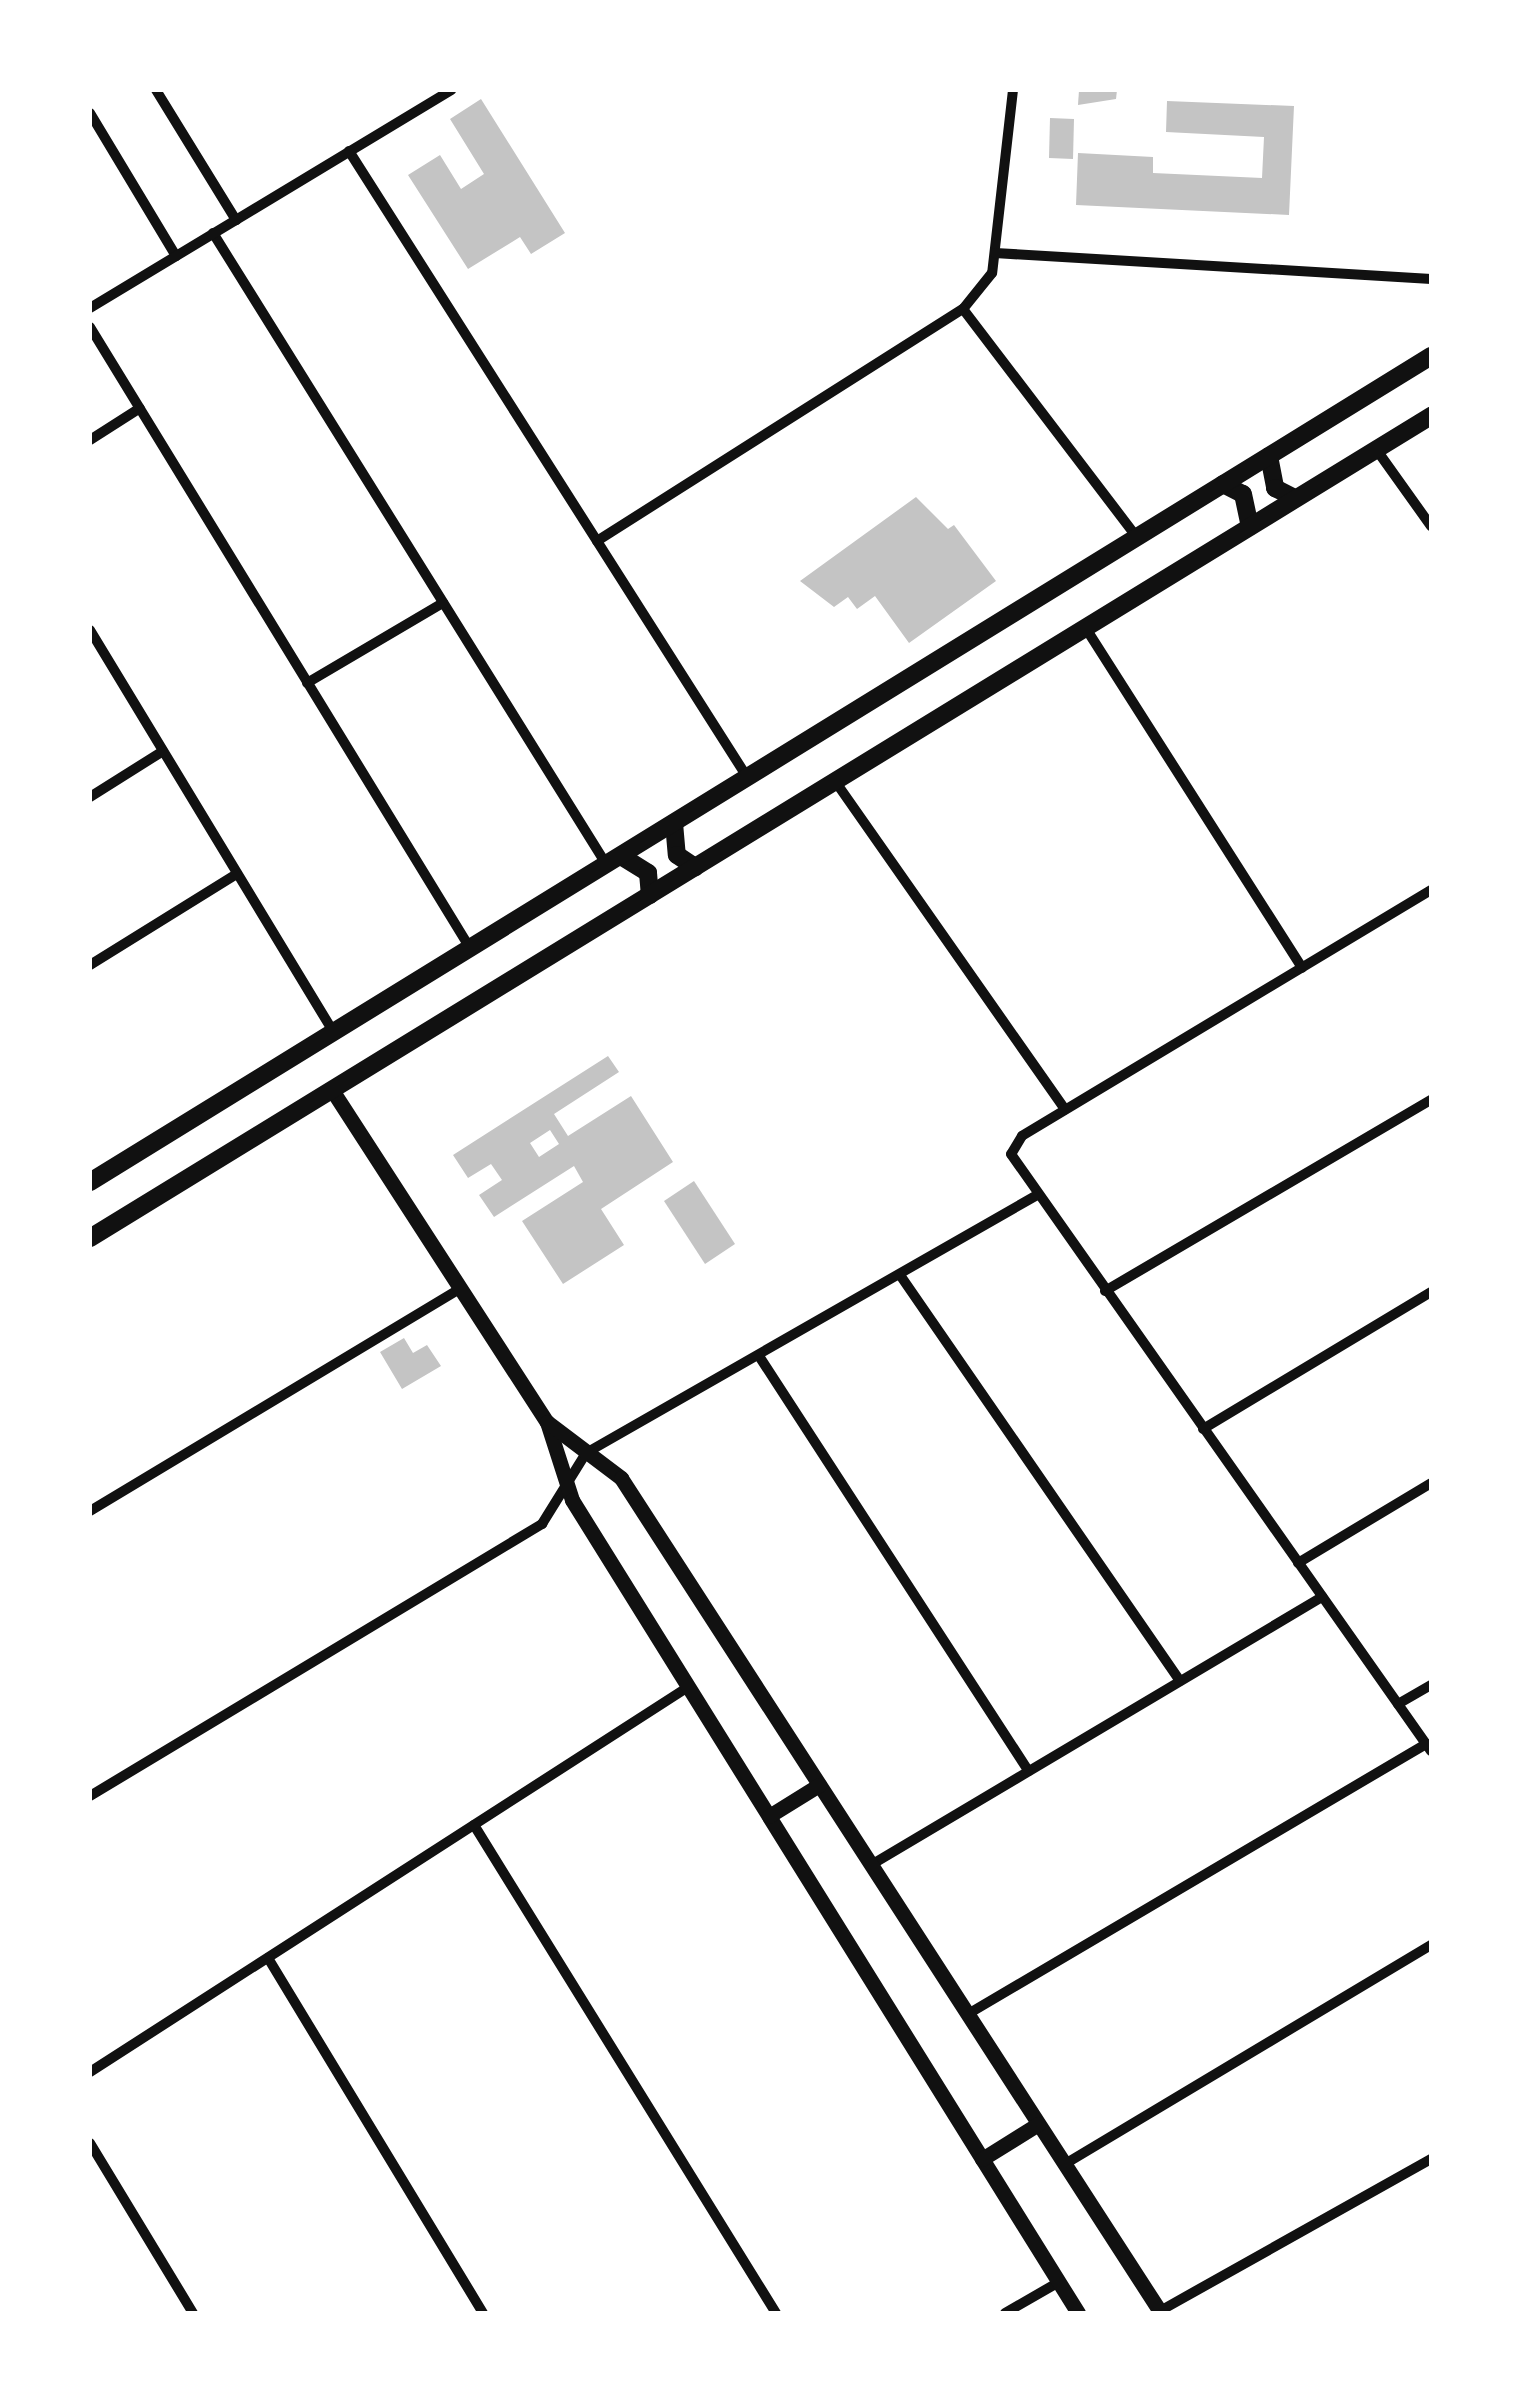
<!DOCTYPE html>
<html>
<head>
<meta charset="utf-8">
<style>
	body { margin:0 }
	#map { position:relative; width:1521px; height:2403px; overflow:hidden; background:#fff; font-family:"Titillium Web",sans-serif }
	div>[style] { position:absolute }
	[style*='--x'] { left:calc(var(--x)*1px); top:calc(var(--y)*1px); width:calc(var(--w)*1px); rotate:calc(var(--a)*1deg) }
	.building>* { inset:0; background:#c4c4c4 }
	.minor>* { height:10px; margin:-5px; padding:0 5px; transform-origin:5px; border-radius:5px; background:#111 }
	.tertiary>* { height:15px; margin:-7.5px; padding:0 7.5px; transform-origin:7.5px; border-radius:7.5px; background:#111 }
	.secondary>* { height:18px; margin:-9px; padding:0 9px; transform-origin:9px; border-radius:9px; background:#111 }
	span { translate:-50% -50%; white-space:nowrap; text-align:center; line-height:1.15; -webkit-text-stroke:10px #fff; paint-order:stroke }
	.frame { position:absolute; inset:0; border:92px solid #fff; pointer-events:none }
</style>
</head>
<body>
<div id="map">
	<div class="building">
		<i style="clip-path:polygon(1079px 90px,1117px 90px,1116px 99px,1078px 105px)"></i>
		<i style="clip-path:polygon(481px 99px,565px 233px,531px 254px,520px 237px,468px 269px,408px 175px,440px 155px,461px 189px,484px 174px,450px 119px)"></i>
		<i style="clip-path:polygon(1167px 101px,1294px 106px,1289px 215px,1076px 205px,1078px 153px,1153px 157px,1153px 173px,1262px 178px,1264px 137px,1166px 132px)"></i>
		<i style="clip-path:polygon(1050px 118px,1074px 119px,1073px 159px,1049px 158px)"></i>
		<i style="clip-path:polygon(916px 497px,948px 529px,954px 525px,996px 581px,909px 643px,875px 596px,857px 609px,848px 597px,834px 607px,800px 581px)"></i>
		<i style="clip-path:polygon(evenodd,608px 1056px,619px 1072px,554px 1114px,568px 1136px,631px 1096px,673px 1162px,601px 1209px,624px 1245px,563px 1284px,522px 1221px,583px 1182px,574px 1166px,494px 1217px,479px 1195px,502px 1180px,491px 1164px,468px 1178px,453px 1155px,608px 1056px,550px 1130px,559px 1144px,539px 1157px,530px 1143px,550px 1130px)"></i>
		<i style="clip-path:polygon(694px 1181px,735px 1244px,705px 1264px,664px 1201px)"></i>
		<i style="clip-path:polygon(404px 1338px,413px 1353px,427px 1345px,441px 1366px,402px 1389px,380px 1352px)"></i>
	</div>
	<div class="minor">
		<i style="--x:156;--y:90;--w:153;--a:58.4"></i>
		<i style="--x:1013;--y:90;--w:184;--a:96.5"></i>
		<i style="--x:992;--y:273;--w:46;--a:128.9"></i>
		<i style="--x:963;--y:309;--w:285;--a:52.7"></i>
		<i style="--x:90;--y:113;--w:167;--a:59"></i>
		<i style="--x:349;--y:151;--w:742;--a:57.55"></i>
		<i style="--x:213;--y:233;--w:743;--a:58.08"></i>
		<i style="--x:995;--y:253;--w:437;--a:3.4"></i>
		<i style="--x:90;--y:308;--w:422;--a:-31.1"></i>
		<i style="--x:90;--y:327;--w:728;--a:58.54"></i>
		<i style="--x:90;--y:440;--w:59;--a:-32.6"></i>
		<i style="--x:1376;--y:449;--w:95;--a:54.5"></i>
		<i style="--x:597;--y:541;--w:433;--a:-32.4"></i>
		<i style="--x:1085;--y:627;--w:404;--a:57.5"></i>
		<i style="--x:90;--y:630;--w:470;--a:58.8"></i>
		<i style="--x:307;--y:683;--w:158;--a:-30.5"></i>
		<i style="--x:835;--y:781;--w:401;--a:55"></i>
		<i style="--x:90;--y:797;--w:86;--a:-32.2"></i>
		<i style="--x:1431;--y:890;--w:477;--a:149"></i>
		<i style="--x:1022;--y:1136;--w:21;--a:121"></i>
		<i style="--x:1011;--y:1154;--w:730;--a:54.87"></i>
		<i style="--x:90;--y:965;--w:173;--a:-31.8"></i>
		<i style="--x:900;--y:1275;--w:493;--a:55.4"></i>
		<i style="--x:1105;--y:1291;--w:378;--a:-30.4"></i>
		<i style="--x:759;--y:1356;--w:495;--a:57"></i>
		<i style="--x:1203;--y:1429;--w:266;--a:-31"></i>
		<i style="--x:90;--y:1511;--w:431;--a:-31"></i>
		<i style="--x:1298;--y:1563;--w:155;--a:-31"></i>
		<i style="--x:1398;--y:1704;--w:38;--a:-30"></i>
		<i style="--x:90;--y:1796;--w:528;--a:-31.04"></i>
		<i style="--x:542;--y:1524;--w:84;--a:-58.2"></i>
		<i style="--x:586;--y:1453;--w:520;--a:-29.77"></i>
		<i style="--x:474;--y:1825;--w:574;--a:58.25"></i>
		<i style="--x:871;--y:1865;--w:525;--a:-30.72"></i>
		<i style="--x:268;--y:1958;--w:415;--a:58.8"></i>
		<i style="--x:968;--y:2014;--w:532;--a:-30.52"></i>
		<i style="--x:90;--y:2072;--w:711;--a:-32.77"></i>
		<i style="--x:90;--y:2143;--w:199;--a:58.8"></i>
		<i style="--x:1065;--y:2164;--w:427;--a:-30.9"></i>
		<i style="--x:1160;--y:2311;--w:311;--a:-29.3"></i>
		<i style="--x:1005;--y:2313;--w:62;--a:-29.9"></i>
	</div>
	<div class="tertiary">
		<i style="--x:332;--y:1090;--w:396;--a:57.1"></i>
		<i style="--x:547;--y:1422;--w:82;--a:72.2"></i>
		<i style="--x:572;--y:1500;--w:958;--a:58.1"></i>
		<i style="--x:547;--y:1422;--w:93;--a:37.1"></i>
		<i style="--x:621;--y:1478;--w:994;--a:57.11"></i>
		<i style="--x:769;--y:1816;--w:59;--a:-31.8"></i>
		<i style="--x:982;--y:2159;--w:66;--a:-32"></i>
	</div>
	<div class="secondary">
		<i style="--x:1269;--y:456;--w:33;--a:79"></i>
		<i style="--x:1275;--y:488;--w:22;--a:27"></i>
		<i style="--x:1223;--y:484;--w:22;--a:27"></i>
		<i style="--x:1243;--y:494;--w:33;--a:78"></i>
		<i style="--x:674;--y:823;--w:32;--a:85"></i>
		<i style="--x:677;--y:855;--w:22;--a:34"></i>
		<i style="--x:621;--y:856;--w:32;--a:32"></i>
		<i style="--x:648;--y:873;--w:22;--a:85"></i>
		<i style="--x:90;--y:1182;--w:1575;--a:-31.63"></i>
		<i style="--x:90;--y:1238;--w:1573;--a:-31.51"></i>
	</div>
	<div class="frame"></div>
</div>
</body>
</html>
